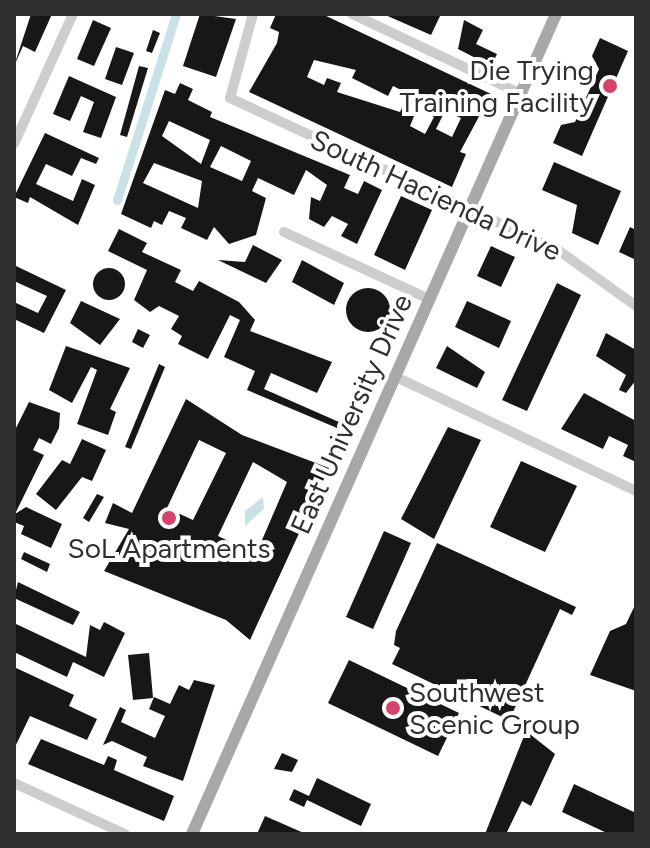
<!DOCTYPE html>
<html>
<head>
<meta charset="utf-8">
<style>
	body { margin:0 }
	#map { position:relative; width:650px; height:848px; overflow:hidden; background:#fff; font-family:Figtree,sans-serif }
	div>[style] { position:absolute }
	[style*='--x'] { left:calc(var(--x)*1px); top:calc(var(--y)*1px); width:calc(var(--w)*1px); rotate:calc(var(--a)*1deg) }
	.water>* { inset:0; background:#cae2e7 }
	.canal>* { height:9px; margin:-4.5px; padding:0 4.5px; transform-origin:4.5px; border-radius:4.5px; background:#cae2e7 }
	.building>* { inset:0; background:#171717 }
	.round { border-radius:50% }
	.minor>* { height:10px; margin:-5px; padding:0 5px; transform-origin:5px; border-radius:5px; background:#cdcdcd }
	.major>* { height:12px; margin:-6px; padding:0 6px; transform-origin:6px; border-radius:6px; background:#a8a8a8 }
	.dots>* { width:22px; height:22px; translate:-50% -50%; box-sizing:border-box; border:4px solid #fff; border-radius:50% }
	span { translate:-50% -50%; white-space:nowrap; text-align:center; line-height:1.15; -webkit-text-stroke:8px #fff; paint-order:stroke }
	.poi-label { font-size:28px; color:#303030 }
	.right { translate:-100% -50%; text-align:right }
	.left { translate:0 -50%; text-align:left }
	.street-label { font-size:28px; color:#303030 }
	.frame { position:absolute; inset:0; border:16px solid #303030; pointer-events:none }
</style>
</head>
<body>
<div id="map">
	<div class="water">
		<i style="clip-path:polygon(263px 497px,264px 509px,245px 526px,245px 511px)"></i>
	</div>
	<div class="canal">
		<i style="--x:117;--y:200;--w:195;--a:-72.4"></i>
	</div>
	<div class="building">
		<i style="clip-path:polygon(31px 14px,52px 14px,35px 52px,23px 46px,14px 66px)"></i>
		<i style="clip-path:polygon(200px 14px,236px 19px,216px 77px,183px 66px)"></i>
		<i style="clip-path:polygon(evenodd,276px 14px,322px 14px,491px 94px,460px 152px,466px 154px,452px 187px,249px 92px,277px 43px,279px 32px,270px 28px,276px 14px,314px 60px,356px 70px,352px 78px,388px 96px,393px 86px,409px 94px,400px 112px,337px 92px,341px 83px,327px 78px,324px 85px,307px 77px,314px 60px,276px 14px,417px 109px,434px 117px,425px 134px,410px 126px,417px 109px,276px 14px,445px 111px,461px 118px,452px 137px,436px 129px,445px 111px)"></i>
		<i style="clip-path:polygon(383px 14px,441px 14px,431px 35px)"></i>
		<i style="clip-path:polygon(93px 20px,111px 28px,94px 66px,77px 59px)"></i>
		<i style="clip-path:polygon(464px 20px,483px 30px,476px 44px,497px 54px,491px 66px,458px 49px)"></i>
		<i style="clip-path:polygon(153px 30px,160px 33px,152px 53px,146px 51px)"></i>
		<i style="clip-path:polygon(600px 38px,628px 51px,582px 156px,553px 143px,561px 125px,575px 122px,599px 69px,592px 56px)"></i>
		<i style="clip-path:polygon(116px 47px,134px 53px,122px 85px,105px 79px)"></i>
		<i style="clip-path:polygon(139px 66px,148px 68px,127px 137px,120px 135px)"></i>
		<i style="clip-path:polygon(69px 76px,116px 97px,101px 138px,83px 132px,94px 102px,81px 96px,70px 121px,53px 114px)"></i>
		<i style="clip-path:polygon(evenodd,180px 83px,193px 89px,188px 100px,212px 112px,210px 117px,350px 175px,344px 188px,358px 194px,364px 181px,382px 190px,357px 244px,341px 236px,348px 224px,332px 216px,324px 227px,309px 219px,311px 197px,320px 201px,327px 185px,306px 170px,294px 195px,258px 178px,252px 191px,266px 198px,256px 235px,229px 244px,214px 227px,207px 240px,181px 228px,186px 218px,169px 211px,162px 225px,154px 221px,151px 228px,121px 214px,165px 90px,175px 94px,180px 83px,169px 121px,210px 140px,201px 164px,162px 136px,169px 121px,180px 83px,221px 146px,251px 161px,242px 181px,210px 167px,221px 146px,180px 83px,154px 163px,202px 181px,198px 208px,143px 183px,154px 163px)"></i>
		<i style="clip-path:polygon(45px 133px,99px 158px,96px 164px,81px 158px,72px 176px,46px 164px,36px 184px,73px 201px,82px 179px,95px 185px,78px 225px,30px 197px,28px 203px,14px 197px)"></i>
		<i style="clip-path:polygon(554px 162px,621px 191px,598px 245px,572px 233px,577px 205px,542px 190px)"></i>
		<i style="clip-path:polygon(401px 196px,432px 210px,405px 270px,374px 255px)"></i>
		<i style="clip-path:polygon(630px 227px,636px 230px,636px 260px,619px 252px)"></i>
		<i style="clip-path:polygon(119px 229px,147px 243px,142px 252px,181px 270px,175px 282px,193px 291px,199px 281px,239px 302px,255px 320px,250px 331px,332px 362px,317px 393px,271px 373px,264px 389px,339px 422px,337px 428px,247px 390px,255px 371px,224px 357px,240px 320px,230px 315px,208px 359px,178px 344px,182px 336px,171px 329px,179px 316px,159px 306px,150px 312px,134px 300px,147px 270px,108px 251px)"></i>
		<i style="clip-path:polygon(253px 245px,282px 260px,266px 283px,218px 260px,245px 262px)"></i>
		<i style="clip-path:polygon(491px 246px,515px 257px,501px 287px,477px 276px)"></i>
		<i style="clip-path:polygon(302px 260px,344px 283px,334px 305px,292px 282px)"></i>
		<i style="clip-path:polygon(14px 265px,66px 290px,44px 333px,14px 319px,14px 302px,38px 313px,47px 296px,14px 281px)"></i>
		<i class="round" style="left:93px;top:268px;width:32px;height:32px"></i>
		<i style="clip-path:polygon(557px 283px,581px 295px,527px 411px,502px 400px)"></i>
		<i class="round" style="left:346px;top:288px;width:44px;height:44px"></i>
		<i style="clip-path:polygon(81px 301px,120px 319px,100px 345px,70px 323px)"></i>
		<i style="clip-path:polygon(467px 301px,511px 321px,499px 348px,455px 327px)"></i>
		<i style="clip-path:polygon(138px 329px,150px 335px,143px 348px,132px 342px)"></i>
		<i style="clip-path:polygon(606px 333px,636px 350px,636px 380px,626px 393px,619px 390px,626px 375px,596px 356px)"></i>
		<i style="clip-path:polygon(66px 346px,130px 368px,110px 409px,116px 412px,108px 435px,77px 424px,97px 370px,91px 367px,72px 403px,49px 390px)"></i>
		<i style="clip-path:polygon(447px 346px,485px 372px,477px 388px,436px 368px)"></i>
		<i style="clip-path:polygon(159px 364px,165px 367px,131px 449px,125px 447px)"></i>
		<i style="clip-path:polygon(584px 393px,636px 421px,636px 462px,623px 456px,628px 445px,609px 436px,603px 449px,561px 429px)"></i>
		<i style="clip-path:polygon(evenodd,186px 399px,242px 435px,329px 468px,250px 640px,226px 620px,104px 571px,129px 529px,105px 523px,113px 503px,132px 513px,186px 399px,199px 440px,226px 453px,193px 520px,167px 508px,199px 440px,186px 399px,253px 462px,287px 482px,256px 554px,218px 536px,253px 462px)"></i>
		<i style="clip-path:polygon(29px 402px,60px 413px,59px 428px,51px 444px,39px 438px,33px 450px,44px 455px,15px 514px,26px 507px,62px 524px,51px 548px,21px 534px,24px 526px,14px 522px,14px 432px)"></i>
		<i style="clip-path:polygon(448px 427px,481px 440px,434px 539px,401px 519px)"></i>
		<i style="clip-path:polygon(82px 439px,106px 450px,92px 481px,82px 477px,56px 510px,36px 494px,62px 460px,70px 464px)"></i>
		<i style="clip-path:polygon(521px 461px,577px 486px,545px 552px,490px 527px)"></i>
		<i style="clip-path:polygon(97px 494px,104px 497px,89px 522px,83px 518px)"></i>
		<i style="clip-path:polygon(384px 531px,411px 543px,373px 629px,346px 617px)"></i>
		<i style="clip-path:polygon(437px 543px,576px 607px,572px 615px,560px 609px,513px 712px,531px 721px,527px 729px,392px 664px,400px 648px,394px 645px,396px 631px)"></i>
		<i style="clip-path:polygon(24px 552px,50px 564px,47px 572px,21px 559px)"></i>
		<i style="clip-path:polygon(18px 582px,80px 612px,73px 625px,14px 598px)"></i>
		<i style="clip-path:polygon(636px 603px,636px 691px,590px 675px,610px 631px,626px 624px)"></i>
		<i style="clip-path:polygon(104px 622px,125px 633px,104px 677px,73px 662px,67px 677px,14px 652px,14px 623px,86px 657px,90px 625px,100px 630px)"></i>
		<i style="clip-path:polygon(149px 653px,153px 698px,133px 700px,128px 655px)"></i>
		<i style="clip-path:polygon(349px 660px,459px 713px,438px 756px,328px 703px)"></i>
		<i style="clip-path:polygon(14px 667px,74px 695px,69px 706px,97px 719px,87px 740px,30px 716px,14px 749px)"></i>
		<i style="clip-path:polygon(194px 680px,215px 685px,183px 781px,143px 766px,147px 757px,112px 741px,103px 745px,120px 707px,126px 710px,121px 722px,155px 738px,165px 716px,149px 709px,154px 697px,170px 704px,179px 685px,189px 690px)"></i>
		<i style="clip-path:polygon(526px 731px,555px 754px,531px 806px,522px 801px,506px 834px,485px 834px)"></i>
		<i style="clip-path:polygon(41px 739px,104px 765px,108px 756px,117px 760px,114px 770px,174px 796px,164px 821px,28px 764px)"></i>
		<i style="clip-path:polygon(282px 753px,298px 760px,292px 772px,274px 769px)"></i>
		<i style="clip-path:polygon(317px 778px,371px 804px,361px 826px,307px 800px,304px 807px,289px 800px,294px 789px,309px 796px)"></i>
		<i style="clip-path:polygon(574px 784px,636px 813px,636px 834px,609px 834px,562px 812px)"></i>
		<i style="clip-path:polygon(265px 816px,306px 834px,257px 834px)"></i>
	</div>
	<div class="minor">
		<i style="--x:253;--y:14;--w:87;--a:105.3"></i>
		<i style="--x:230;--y:98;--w:362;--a:24.9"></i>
		<i style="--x:558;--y:250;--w:96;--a:35.7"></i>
		<i style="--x:352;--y:14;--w:187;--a:25.3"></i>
		<i style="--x:14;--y:144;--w:143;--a:-65.6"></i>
		<i style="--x:284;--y:232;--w:160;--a:24.8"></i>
		<i style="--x:394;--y:376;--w:268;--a:25.4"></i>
		<i style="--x:14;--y:783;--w:122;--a:24.7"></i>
	</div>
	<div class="major">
		<i style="--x:192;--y:834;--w:897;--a:-66.06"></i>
	</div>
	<div class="dots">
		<i style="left:610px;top:86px;background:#d6426a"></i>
		<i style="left:169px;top:518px;background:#d6426a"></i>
		<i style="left:393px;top:708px;background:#d6426a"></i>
	</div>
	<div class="poi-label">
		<span class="right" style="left:594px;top:86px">Die Trying<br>Training Facility</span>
		<span style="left:169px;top:548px">SoL Apartments</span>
		<span class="left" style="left:409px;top:708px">Southwest<br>Scenic Group</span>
	</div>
	<div class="street-label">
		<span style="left:436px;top:195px;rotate:25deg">South Hacienda Drive</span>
		<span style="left:351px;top:414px;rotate:-66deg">East University Drive</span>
	</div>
	<div class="frame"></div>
</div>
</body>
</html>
